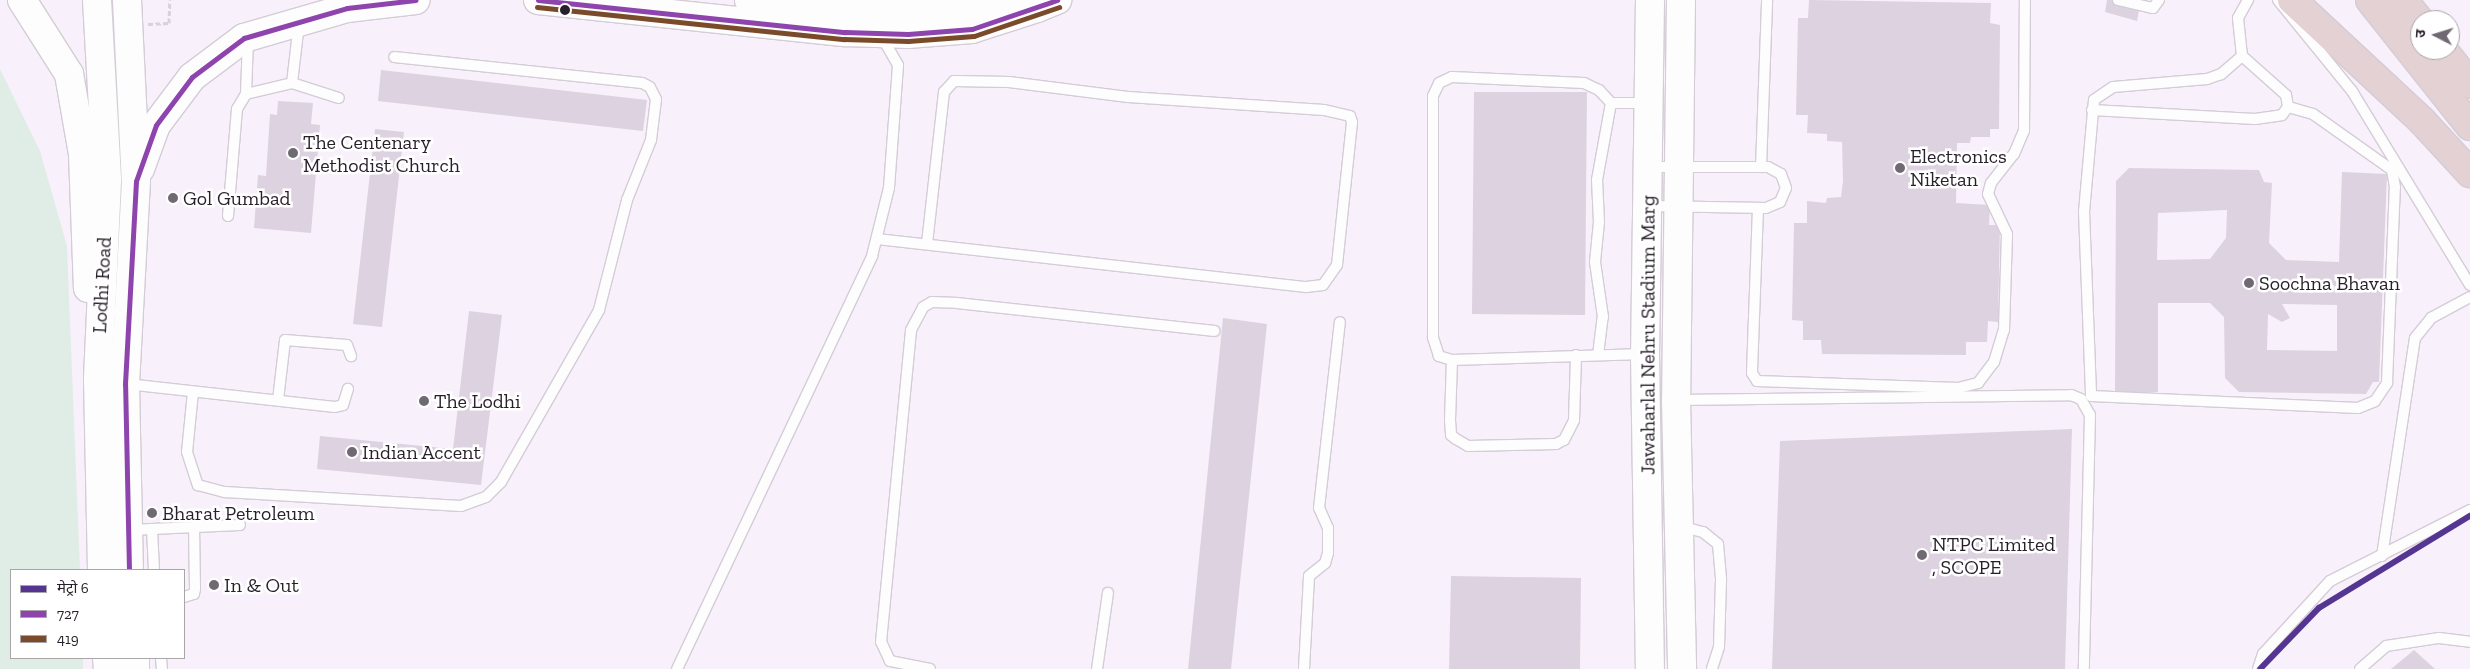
<!DOCTYPE html>
<html>
<head>
<meta charset="utf-8">
<style>
	body { margin:0 }
	#map { position:relative; width:2470px; height:669px; overflow:hidden; background:#f8f0fa; font-family:"Zilla Slab","Noto Sans Devanagari",serif }
	div>[style] { position:absolute }
	[style*='--x'] { left:calc(var(--x)*1px); top:calc(var(--y)*1px); width:calc(var(--w)*1px); rotate:calc(var(--a)*1deg) }
	.green>* { inset:0; background:#e0ede7 }
	.building>* { inset:0; background:#ddd3e0 }
	.path>* { height:3px; margin-top:-1.5px; transform-origin:0; background:repeating-linear-gradient(90deg,#d6d4d6 0 5px,transparent 0 7.5px) }
	.roads { filter:drop-shadow(1px 0 #d4ccd6) drop-shadow(-1px 0 #d4ccd6) drop-shadow(0 1px #d4ccd6) drop-shadow(0 -1px #d4ccd6) }
	.lane>* { height:10px; margin:-5px; padding:0 5px; transform-origin:5px; border-radius:5px; background:#fefdfe }
	.secondary>* { height:28px; margin:-14px; padding:0 14px; transform-origin:14px; border-radius:14px; background:#fefdfe }
	.highway>* { height:28px; margin:-14px; padding:0 14px; transform-origin:14px; border-radius:14px; background:#e3d1d3 }
	.bus-1>* { height:5px; margin:-2.5px; padding:0 2.5px; transform-origin:2.5px; border-radius:2.5px; background:#8e44ad }
	.bus-2>* { height:5px; margin:-2.5px; padding:0 2.5px; transform-origin:2.5px; border-radius:2.5px; background:#7a4b2a }
	.metro-1>* { height:6px; margin:-3px; padding:0 3px; transform-origin:3px; border-radius:3px; background:#553592 }
	.dots>* { width:14px; height:14px; translate:-50% -50%; box-sizing:border-box; border:2px solid #fff; border-radius:50% }
	span { translate:-50% -50%; white-space:nowrap; text-align:center; line-height:1.15; -webkit-text-stroke:5px #fff; paint-order:stroke }
	.poi-label { font-size:20px; color:#271f29 }
	.left { translate:0 -50%; text-align:left }
	.street-label { font-size:20px; color:#271f29 }
	.legend { position:absolute; left:10px; top:569px; width:175px; height:90px; box-sizing:border-box; background:#fff; border:1px solid #a9a5a9; margin:0; padding:6px 9px; list-style:none; font-size:15px; color:#271f29 }
	.legend li { display:flex; align-items:center; gap:10px; height:25px }
	.legend b { width:25px; border:1px solid #a9a5a9 }
	.north { position:absolute; left:2410px; top:10px; width:50px; height:50px; box-sizing:border-box; background:#fff; border:1px solid #a9a5a9; border-radius:50%; rotate:275deg; font-size:14px; font-weight:700; line-height:20px; text-align:center; color:#271f29 }
	.north::after { content:''; display:block; margin:auto; width:18px; height:22px; background:#706872; clip-path:polygon(50% 0,100% 100%,50% 72%,0 100%) }
</style>
</head>
<body>
<div id="map">
	<div class="green">
		<i style="clip-path:polygon(0 69px,40px 151px,67px 246px,80px 570px,11px 570px,11px 658px,83px 658px,83px 669px,0 669px)"></i>
	</div>
	<div class="building">
		<i style="clip-path:polygon(1809px 0,1991px 3px,1990px 23px,2000px 25px,1999px 129px,1990px 129px,1990px 137px,1971px 137px,1970px 143px,1957px 143px,1956px 203px,1990px 205px,1989px 225px,2000px 225px,1998px 322px,1988px 321px,1987px 342px,1966px 342px,1966px 355px,1822px 354px,1821px 340px,1803px 340px,1803px 321px,1792px 320px,1794px 223px,1807px 223px,1807px 201px,1826px 203px,1827px 198px,1841px 197px,1843px 181px,1842px 142px,1827px 141px,1827px 134px,1807px 133px,1808px 115px,1796px 115px,1798px 18px,1808px 18px)"></i>
		<i style="clip-path:polygon(2107px 0,2141px 0,2137px 21px,2105px 12px)"></i>
		<i style="clip-path:polygon(381px 70px,647px 100px,643px 131px,378px 101px)"></i>
		<i style="clip-path:polygon(1474px 92px,1587px 92px,1585px 315px,1472px 314px)"></i>
		<i style="clip-path:polygon(278px 101px,313px 103px,311px 124px,320px 125px,311px 233px,254px 228px,258px 175px,266px 176px,270px 114px,277px 115px)"></i>
		<i style="clip-path:polygon(375px 129px,404px 132px,382px 327px,353px 324px)"></i>
		<i style="clip-path:polygon(evenodd,2129px 168px,2259px 170px,2264px 182px,2272px 183px,2269px 243px,2286px 260px,2339px 262px,2342px 172px,2387px 174px,2379px 382px,2373px 382px,2366px 394px,2239px 392px,2225px 378px,2224px 317px,2210px 303px,2158px 303px,2158px 392px,2115px 392px,2116px 181px,2129px 168px,2227px 210px,2226px 238px,2210px 259px,2157px 260px,2158px 213px,2227px 210px,2129px 168px,2282px 304px,2337px 305px,2337px 351px,2267px 350px,2268px 314px,2282px 322px,2290px 318px,2282px 304px)"></i>
		<i style="clip-path:polygon(469px 311px,502px 315px,481px 485px,317px 469px,320px 436px,453px 449px)"></i>
		<i style="clip-path:polygon(1223px 318px,1267px 324px,1231px 669px,1188px 669px)"></i>
		<i style="clip-path:polygon(2072px 429px,2065px 669px,1772px 669px,1780px 441px)"></i>
		<i style="clip-path:polygon(1451px 576px,1581px 578px,1580px 669px,1449px 669px)"></i>
		<i style="clip-path:polygon(2414px 650px,2435px 669px,2391px 669px)"></i>
	</div>
	<div class="path">
		<i style="--x:148;--y:24;--w:21;--a:-3"></i>
		<i style="--x:169;--y:23;--w:23;--a:-88"></i>
	</div>
	<div class="roads">
		<div class="lane">
			<i style="--x:2118;--y:0;--w:36;--a:13"></i>
			<i style="--x:2153;--y:8;--w:10;--a:-53"></i>
			<i style="--x:2278;--y:0;--w:117;--a:50.9"></i>
			<i style="--x:2352;--y:91;--w:227;--a:58.7"></i>
			<i style="--x:2242;--y:56;--w:28;--a:139"></i>
			<i style="--x:2221;--y:74;--w:15;--a:160"></i>
			<i style="--x:2207;--y:79;--w:94;--a:175.1"></i>
			<i style="--x:2113;--y:87;--w:23;--a:146"></i>
			<i style="--x:2094;--y:100;--w:111;--a:95.1"></i>
			<i style="--x:2084;--y:211;--w:185;--a:87.8"></i>
			<i style="--x:2091;--y:396;--w:267;--a:2.6"></i>
			<i style="--x:2358;--y:408;--w:18;--a:-22"></i>
			<i style="--x:2375;--y:401;--w:22;--a:-56"></i>
			<i style="--x:2387;--y:383;--w:196;--a:-87.7"></i>
			<i style="--x:2395;--y:187;--w:17;--a:-100"></i>
			<i style="--x:2392;--y:170;--w:97;--a:-144.7"></i>
			<i style="--x:2313;--y:114;--w:26;--a:-164"></i>
			<i style="--x:292;--y:83;--w:60;--a:-83.3"></i>
			<i style="--x:246;--y:94;--w:54;--a:-87.9"></i>
			<i style="--x:2092;--y:110;--w:163;--a:3.2"></i>
			<i style="--x:2255;--y:119;--w:27;--a:-8"></i>
			<i style="--x:2282;--y:115;--w:10;--a:-53"></i>
			<i style="--x:2288;--y:107;--w:12;--a:-99"></i>
			<i style="--x:2286;--y:95;--w:59;--a:-138.4"></i>
			<i style="--x:2242;--y:56;--w:38;--a:-96"></i>
			<i style="--x:2238;--y:18;--w:21;--a:-61"></i>
			<i style="--x:1761;--y:167;--w:167;--a:-87.9"></i>
			<i style="--x:1650;--y:206;--w:116;--a:1"></i>
			<i style="--x:1766;--y:208;--w:15;--a:-23"></i>
			<i style="--x:1780;--y:202;--w:15;--a:-67"></i>
			<i style="--x:1786;--y:188;--w:15;--a:-110"></i>
			<i style="--x:1781;--y:174;--w:15;--a:-152"></i>
			<i style="--x:1768;--y:167;--w:118;--a:180"></i>
			<i style="--x:1758;--y:208;--w:165;--a:92.1"></i>
			<i style="--x:1752;--y:373;--w:9;--a:58"></i>
			<i style="--x:1757;--y:381;--w:201;--a:2"></i>
			<i style="--x:1958;--y:388;--w:21;--a:-14"></i>
			<i style="--x:1978;--y:383;--w:26;--a:-53"></i>
			<i style="--x:1994;--y:362;--w:34;--a:-73"></i>
			<i style="--x:2004;--y:330;--w:96;--a:-88.2"></i>
			<i style="--x:2007;--y:234;--w:44;--a:-115.4"></i>
			<i style="--x:1988;--y:194;--w:11;--a:-75"></i>
			<i style="--x:1991;--y:183;--w:37;--a:-52"></i>
			<i style="--x:2014;--y:154;--w:25;--a:-67"></i>
			<i style="--x:2024;--y:131;--w:131;--a:-89.6"></i>
			<i style="--x:228;--y:216;--w:107;--a:-85.2"></i>
			<i style="--x:237;--y:109;--w:17;--a:-59"></i>
			<i style="--x:246;--y:94;--w:47;--a:-13.4"></i>
			<i style="--x:292;--y:83;--w:49;--a:17.7"></i>
			<i style="--x:877;--y:239;--w:432;--a:6.4"></i>
			<i style="--x:1306;--y:287;--w:17;--a:-7"></i>
			<i style="--x:1323;--y:285;--w:24;--a:-55"></i>
			<i style="--x:1337;--y:265;--w:144;--a:-84"></i>
			<i style="--x:1352;--y:122;--w:6;--a:-108"></i>
			<i style="--x:1350;--y:116;--w:27;--a:-167"></i>
			<i style="--x:1324;--y:110;--w:196;--a:-176.2"></i>
			<i style="--x:1128;--y:97;--w:120;--a:-172.8"></i>
			<i style="--x:1009;--y:82;--w:55;--a:-179"></i>
			<i style="--x:954;--y:81;--w:15;--a:132"></i>
			<i style="--x:944;--y:92;--w:152;--a:96.4"></i>
			<i style="--x:1644;--y:354;--w:192;--a:178.2"></i>
			<i style="--x:1452;--y:360;--w:14;--a:-163"></i>
			<i style="--x:1439;--y:356;--w:20;--a:-108"></i>
			<i style="--x:1433;--y:337;--w:241;--a:-90"></i>
			<i style="--x:1433;--y:96;--w:14;--a:-65"></i>
			<i style="--x:1439;--y:83;--w:14;--a:-25"></i>
			<i style="--x:1452;--y:77;--w:132;--a:2.6"></i>
			<i style="--x:1584;--y:83;--w:17;--a:25"></i>
			<i style="--x:1599;--y:90;--w:18;--a:47"></i>
			<i style="--x:1611;--y:103;--w:37;--a:0"></i>
			<i style="--x:1598;--y:355;--w:38;--a:-83"></i>
			<i style="--x:1603;--y:317;--w:56;--a:-98.3"></i>
			<i style="--x:1595;--y:262;--w:40;--a:-84.3"></i>
			<i style="--x:1599;--y:222;--w:42;--a:-92.7"></i>
			<i style="--x:1597;--y:180;--w:78;--a:-79.7"></i>
			<i style="--x:1452;--y:360;--w:60;--a:91.9"></i>
			<i style="--x:1450;--y:420;--w:15;--a:86"></i>
			<i style="--x:1451;--y:435;--w:6;--a:39"></i>
			<i style="--x:1456;--y:439;--w:14;--a:30"></i>
			<i style="--x:1468;--y:446;--w:88;--a:-1.3"></i>
			<i style="--x:1556;--y:444;--w:9;--a:-27"></i>
			<i style="--x:1564;--y:440;--w:22;--a:-63"></i>
			<i style="--x:1574;--y:420;--w:65;--a:-88.2"></i>
			<i style="--x:127;--y:384;--w:209;--a:6.3"></i>
			<i style="--x:335;--y:407;--w:8;--a:-14"></i>
			<i style="--x:343;--y:405;--w:17;--a:-73"></i>
			<i style="--x:193;--y:392;--w:60;--a:95.7"></i>
			<i style="--x:187;--y:452;--w:35;--a:72"></i>
			<i style="--x:198;--y:485;--w:28;--a:15"></i>
			<i style="--x:225;--y:492;--w:236;--a:3.4"></i>
			<i style="--x:461;--y:506;--w:27;--a:-20"></i>
			<i style="--x:486;--y:497;--w:21;--a:-45"></i>
			<i style="--x:501;--y:482;--w:198;--a:-60.3"></i>
			<i style="--x:599;--y:310;--w:114;--a:-75.7"></i>
			<i style="--x:627;--y:200;--w:65;--a:-68.2"></i>
			<i style="--x:651;--y:140;--w:41;--a:-83"></i>
			<i style="--x:656;--y:99;--w:13;--a:-117"></i>
			<i style="--x:650;--y:87;--w:9;--a:-153"></i>
			<i style="--x:642;--y:83;--w:249;--a:-174"></i>
			<i style="--x:278;--y:400;--w:60;--a:-83.3"></i>
			<i style="--x:285;--y:340;--w:62;--a:4.6"></i>
			<i style="--x:347;--y:345;--w:12;--a:70"></i>
			<i style="--x:1677;--y:400;--w:394;--a:-0.7"></i>
			<i style="--x:2071;--y:395;--w:11;--a:22"></i>
			<i style="--x:2081;--y:399;--w:18;--a:61"></i>
			<i style="--x:2090;--y:415;--w:254;--a:91.4"></i>
			<i style="--x:1680;--y:526;--w:24;--a:15"></i>
			<i style="--x:1703;--y:532;--w:19;--a:39"></i>
			<i style="--x:1718;--y:544;--w:36;--a:85"></i>
			<i style="--x:1721;--y:580;--w:67;--a:91.7"></i>
			<i style="--x:1719;--y:647;--w:23;--a:108"></i>
			<i style="--x:152;--y:529;--w:41;--a:87.2"></i>
			<i style="--x:130;--y:530;--w:110;--a:-2.6"></i>
			<i style="--x:2382;--y:556;--w:220;--a:-81.4"></i>
			<i style="--x:2415;--y:338;--w:26;--a:-51"></i>
			<i style="--x:2431;--y:318;--w:44;--a:-28.3"></i>
			<i style="--x:184;--y:597;--w:10;--a:-17"></i>
			<i style="--x:194;--y:594;--w:5;--a:-79"></i>
			<i style="--x:195;--y:589;--w:62;--a:-90.9"></i>
			<i style="--x:161;--y:658;--w:11;--a:85"></i>
			<i style="--x:677;--y:669;--w:457;--a:-64.7"></i>
			<i style="--x:872;--y:256;--w:70;--a:-76"></i>
			<i style="--x:889;--y:188;--w:123;--a:-85.8"></i>
			<i style="--x:898;--y:65;--w:32;--a:-120"></i>
			<i style="--x:930;--y:669;--w:41;--a:-168.7"></i>
			<i style="--x:890;--y:661;--w:21;--a:-115"></i>
			<i style="--x:881;--y:642;--w:313;--a:-84.5"></i>
			<i style="--x:911;--y:330;--w:26;--a:-62"></i>
			<i style="--x:923;--y:307;--w:10;--a:-29"></i>
			<i style="--x:932;--y:302;--w:25;--a:2"></i>
			<i style="--x:957;--y:303;--w:259;--a:6.2"></i>
			<i style="--x:1097;--y:669;--w:77;--a:-81.8"></i>
			<i style="--x:1304;--y:669;--w:93;--a:-86.9"></i>
			<i style="--x:1309;--y:576;--w:21;--a:-39"></i>
			<i style="--x:1325;--y:563;--w:10;--a:-73"></i>
			<i style="--x:1328;--y:553;--w:25;--a:-90"></i>
			<i style="--x:1328;--y:528;--w:22;--a:-114"></i>
			<i style="--x:1319;--y:508;--w:187;--a:-83.6"></i>
			<i style="--x:2258;--y:669;--w:16;--a:-72"></i>
			<i style="--x:2263;--y:654;--w:99;--a:-47.5"></i>
			<i style="--x:2330;--y:581;--w:157;--a:-26.9"></i>
			<i style="--x:2360;--y:669;--w:35;--a:-41"></i>
			<i style="--x:2386;--y:646;--w:54;--a:-8.6"></i>
			<i style="--x:2439;--y:638;--w:31;--a:7"></i>
		</div>
		<div class="secondary">
			<i style="--x:22;--y:0;--w:88;--a:57.6"></i>
			<i style="--x:69;--y:74;--w:81;--a:80.1"></i>
			<i style="--x:83;--y:154;--w:134;--a:87.9"></i>
			<i style="--x:97;--y:0;--w:180;--a:86.8"></i>
			<i style="--x:107;--y:180;--w:199;--a:92.6"></i>
			<i style="--x:98;--y:379;--w:191;--a:88.8"></i>
			<i style="--x:127;--y:0;--w:181;--a:87.2"></i>
			<i style="--x:136;--y:181;--w:203;--a:93.1"></i>
			<i style="--x:125;--y:384;--w:186;--a:88.8"></i>
			<i style="--x:538;--y:0;--w:309;--a:6"></i>
			<i style="--x:845;--y:32;--w:63;--a:1.8"></i>
			<i style="--x:908;--y:34;--w:64;--a:-4.5"></i>
			<i style="--x:972;--y:29;--w:68;--a:-17.9"></i>
			<i style="--x:749;--y:0;--w:152;--a:5.3"></i>
			<i style="--x:900;--y:14;--w:79;--a:-5.1"></i>
			<i style="--x:979;--y:7;--w:58;--a:1"></i>
			<i style="--x:1037;--y:8;--w:22;--a:-22"></i>
			<i style="--x:1650;--y:0;--w:354;--a:90.8"></i>
			<i style="--x:1645;--y:354;--w:315;--a:89.1"></i>
			<i style="--x:1681;--y:0;--w:400;--a:90.7"></i>
			<i style="--x:1676;--y:400;--w:269;--a:88.7"></i>
			<i style="--x:140;--y:169;--w:47;--a:-70"></i>
			<i style="--x:156;--y:125;--w:60;--a:-53.1"></i>
			<i style="--x:192;--y:77;--w:65;--a:-36.9"></i>
			<i style="--x:244;--y:38;--w:107;--a:-16.2"></i>
			<i style="--x:347;--y:8;--w:69;--a:-6.6"></i>
			<i style="--x:107;--y:658;--w:11;--a:85"></i>
			<i style="--x:135;--y:658;--w:11;--a:90"></i>
		</div>
		<div class="highway">
			<i style="--x:2292;--y:0;--w:178;--a:42.9"></i>
			<i style="--x:2422;--y:121;--w:71;--a:47.3"></i>
			<i style="--x:2370;--y:0;--w:161;--a:51.6"></i>
			<i style="--x:2403;--y:0;--w:27;--a:51"></i>
			<i style="--x:2443;--y:50;--w:43;--a:51.5"></i>
		</div>
	</div>
	<div class="bus-1">
		<i style="--x:538;--y:0;--w:309;--a:6"></i>
		<i style="--x:845;--y:32;--w:63;--a:1.8"></i>
		<i style="--x:908;--y:34;--w:64;--a:-4.5"></i>
		<i style="--x:972;--y:29;--w:90;--a:-18.8"></i>
		<i style="--x:129;--y:570;--w:186;--a:-91.2"></i>
		<i style="--x:125;--y:384;--w:203;--a:-86.9"></i>
		<i style="--x:136;--y:181;--w:59;--a:-70.3"></i>
		<i style="--x:156;--y:125;--w:60;--a:-53.1"></i>
		<i style="--x:192;--y:77;--w:65;--a:-36.9"></i>
		<i style="--x:244;--y:38;--w:107;--a:-16.2"></i>
		<i style="--x:347;--y:8;--w:69;--a:-6.6"></i>
	</div>
	<div class="bus-2">
		<i style="--x:537;--y:7;--w:309;--a:6"></i>
		<i style="--x:844;--y:39;--w:64;--a:1.8"></i>
		<i style="--x:908;--y:41;--w:66;--a:-4.3"></i>
		<i style="--x:974;--y:36;--w:90;--a:-18.8"></i>
	</div>
	<div class="metro-1">
		<i style="--x:2260;--y:669;--w:85;--a:-46"></i>
		<i style="--x:2319;--y:608;--w:177;--a:-31.4"></i>
	</div>
	<div class="dots">
		<i style="left:565px;top:10px;background:#271f29"></i>
		<i style="left:293px;top:153px;background:#706872"></i>
		<i style="left:1900px;top:168px;background:#706872"></i>
		<i style="left:173px;top:198px;background:#706872"></i>
		<i style="left:2249px;top:283px;background:#706872"></i>
		<i style="left:424px;top:401px;background:#706872"></i>
		<i style="left:352px;top:452px;background:#706872"></i>
		<i style="left:152px;top:513px;background:#706872"></i>
		<i style="left:1922px;top:555px;background:#706872"></i>
		<i style="left:214px;top:585px;background:#706872"></i>
	</div>
	<div class="poi-label">
		<span class="left" style="left:303px;top:154px">The Centenary<br>Methodist Church</span>
		<span class="left" style="left:1910px;top:168px">Electronics<br>Niketan</span>
		<span class="left" style="left:183px;top:198px">Gol Gumbad</span>
		<span class="left" style="left:2259px;top:283px">Soochna Bhavan</span>
		<span class="left" style="left:434px;top:401px">The Lodhi</span>
		<span class="left" style="left:362px;top:452px">Indian Accent</span>
		<span class="left" style="left:162px;top:513px">Bharat Petroleum</span>
		<span class="left" style="left:1932px;top:556px">NTPC Limited<br>, SCOPE</span>
		<span class="left" style="left:224px;top:585px">In &amp; Out</span>
	</div>
	<div class="street-label">
		<span style="left:102px;top:285px;rotate:-87deg">Lodhi Road</span>
		<span style="left:1648px;top:335px;rotate:-90deg">Jawaharlal Nehru Stadium Marg</span>
	</div>
	<ul class="legend">
	<li><b style="height:6px;background:#553592"></b>मेट्रो 6</li>
	<li><b style="height:6px;background:#8e44ad"></b>727</li>
	<li><b style="height:6px;background:#7a4b2a"></b>419</li>
	</ul>
	<div class="north">उ</div>
</div>
</body>
</html>
